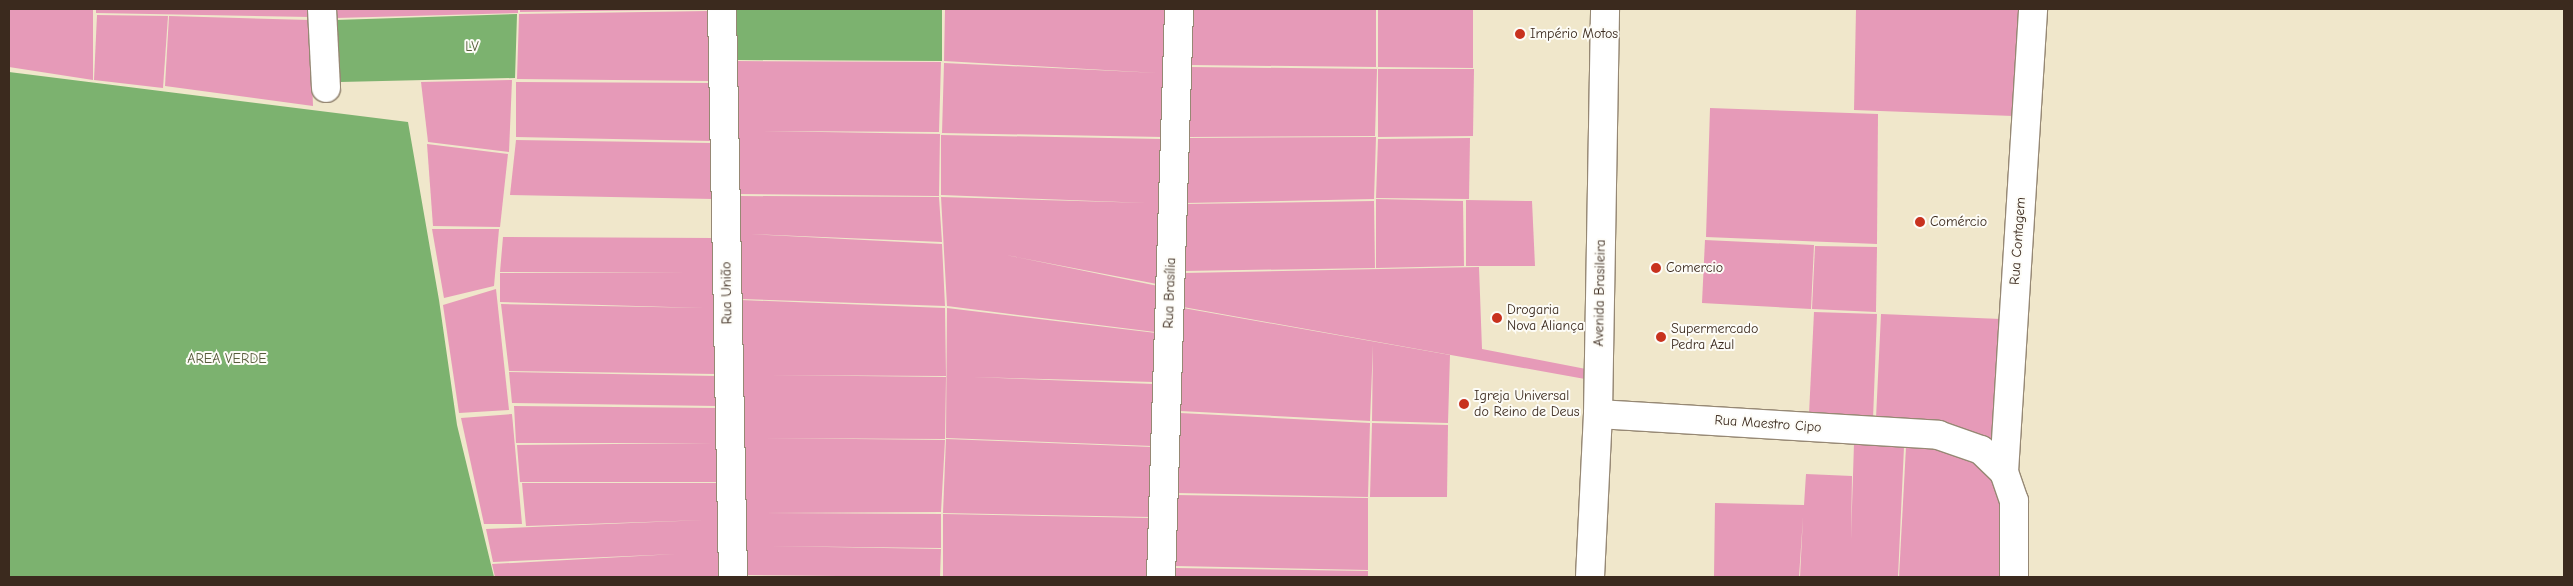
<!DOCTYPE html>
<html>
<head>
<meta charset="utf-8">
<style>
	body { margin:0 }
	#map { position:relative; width:2573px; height:586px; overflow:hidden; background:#f0e7cb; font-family:"Comic Neue",sans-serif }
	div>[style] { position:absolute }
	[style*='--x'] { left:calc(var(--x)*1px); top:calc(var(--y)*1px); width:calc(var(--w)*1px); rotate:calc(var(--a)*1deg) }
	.forest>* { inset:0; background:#7cb26f }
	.building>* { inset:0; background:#e69ab8 }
	.roads { filter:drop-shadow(1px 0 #968874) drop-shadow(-1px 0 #968874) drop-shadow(0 1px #968874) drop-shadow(0 -1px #968874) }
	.street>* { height:28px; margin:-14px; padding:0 14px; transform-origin:14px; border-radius:14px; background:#fff }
	.dots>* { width:14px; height:14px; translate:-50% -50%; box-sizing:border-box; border:2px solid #fdfcf7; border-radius:50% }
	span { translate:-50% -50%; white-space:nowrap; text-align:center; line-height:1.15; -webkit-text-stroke:4px #fdfcf7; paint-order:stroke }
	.poi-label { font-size:14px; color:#3b2a1e }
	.left { translate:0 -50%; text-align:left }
	.park-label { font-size:14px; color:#585c3c }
	.street-label { font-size:14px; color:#3b2a1e }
	.frame { position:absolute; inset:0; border:10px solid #3b2a1e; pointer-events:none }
</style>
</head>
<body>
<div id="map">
	<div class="forest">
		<i style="clip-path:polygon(736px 9px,942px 9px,942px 61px,737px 60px)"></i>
		<i style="clip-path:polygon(517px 14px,515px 78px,340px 82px,336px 20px)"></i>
		<i style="clip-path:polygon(9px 72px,408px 122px,439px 300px,457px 425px,494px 577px,9px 577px)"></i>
	</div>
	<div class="building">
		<i style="clip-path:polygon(9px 9px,93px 9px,93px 80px,9px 67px)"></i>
		<i style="clip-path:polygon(96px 9px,309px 9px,310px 17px,96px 13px)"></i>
		<i style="clip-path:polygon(335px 9px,518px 9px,518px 13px,336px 18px)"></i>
		<i style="clip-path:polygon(520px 9px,664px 9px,664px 10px,520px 12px)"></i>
		<i style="clip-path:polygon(945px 9px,1166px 9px,1162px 137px,942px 133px,944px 63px,1158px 73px,944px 61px)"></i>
		<i style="clip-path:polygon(1192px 9px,1376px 9px,1376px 67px,1190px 65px)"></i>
		<i style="clip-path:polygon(1378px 9px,1473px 9px,1473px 68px,1378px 67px)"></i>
		<i style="clip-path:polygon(1856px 9px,2020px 9px,2013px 116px,1854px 110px)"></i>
		<i style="clip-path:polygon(708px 11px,710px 81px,517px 79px,519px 14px)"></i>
		<i style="clip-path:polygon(97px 15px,168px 16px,163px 88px,94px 80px)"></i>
		<i style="clip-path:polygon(169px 16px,310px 20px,313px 106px,165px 86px)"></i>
		<i style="clip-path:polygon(736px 61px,941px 62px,939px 132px,760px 131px,940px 134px,939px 196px,739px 194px)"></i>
		<i style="clip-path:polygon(1190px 67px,1377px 69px,1375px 136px,1188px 137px)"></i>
		<i style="clip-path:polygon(1378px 69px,1474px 69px,1473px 136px,1378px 137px)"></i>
		<i style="clip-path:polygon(512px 80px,509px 152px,428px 142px,421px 82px)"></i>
		<i style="clip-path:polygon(516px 82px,711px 83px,711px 141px,516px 137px)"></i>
		<i style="clip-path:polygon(1710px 108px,1878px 114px,1877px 244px,1706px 237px)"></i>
		<i style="clip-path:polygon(941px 135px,1161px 139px,1157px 284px,1006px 255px,1158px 286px,1155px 332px,947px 306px,941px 197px,1148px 203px,941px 195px)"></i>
		<i style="clip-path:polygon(1376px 137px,1374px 199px,1186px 203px,1188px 138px)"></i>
		<i style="clip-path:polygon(1470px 138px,1469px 199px,1376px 198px,1378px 139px)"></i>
		<i style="clip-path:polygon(516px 140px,711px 143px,713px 199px,510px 195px)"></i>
		<i style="clip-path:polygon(427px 144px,508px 154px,500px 227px,433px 226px)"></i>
		<i style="clip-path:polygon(739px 196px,939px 197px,942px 242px,750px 234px,942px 244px,945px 306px,741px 299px)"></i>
		<i style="clip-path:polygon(1376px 199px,1463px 201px,1464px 266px,1376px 268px)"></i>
		<i style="clip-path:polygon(1466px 200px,1532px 201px,1535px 266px,1466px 266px)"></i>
		<i style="clip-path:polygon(1374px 201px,1375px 268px,1184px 271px,1186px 204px)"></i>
		<i style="clip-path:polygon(432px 229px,499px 229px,494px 286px,444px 298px)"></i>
		<i style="clip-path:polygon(503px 237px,714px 238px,716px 374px,509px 371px,501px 304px,705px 308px,500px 302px,500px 273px,688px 273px,500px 272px)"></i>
		<i style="clip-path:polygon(1705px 240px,1814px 245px,1811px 309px,1702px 303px)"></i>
		<i style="clip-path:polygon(1815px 246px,1877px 247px,1876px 312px,1812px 309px)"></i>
		<i style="clip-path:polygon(1479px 267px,1482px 349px,1586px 369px,1585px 379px,1183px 307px,1184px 273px)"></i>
		<i style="clip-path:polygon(496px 289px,509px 410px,459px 413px,443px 305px)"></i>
		<i style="clip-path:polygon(741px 300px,945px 308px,946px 376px,767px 375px,946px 377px,945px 439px,763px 438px,945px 440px,941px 512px,763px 513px,941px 514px,941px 548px,769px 546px,941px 549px,940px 577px,747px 575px)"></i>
		<i style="clip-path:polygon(947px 308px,1156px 333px,1154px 382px,972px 377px,1154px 384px,1152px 446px,946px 438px)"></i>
		<i style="clip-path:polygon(1183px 308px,1450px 355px,1448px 423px,1372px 421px,1373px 345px,1370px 421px,1180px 411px)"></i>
		<i style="clip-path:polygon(1814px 312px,1877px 314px,1873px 419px,1809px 414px)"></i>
		<i style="clip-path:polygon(1881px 314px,2001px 319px,1993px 442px,1940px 421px,1876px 418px)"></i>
		<i style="clip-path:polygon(509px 372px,716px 376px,717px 406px,512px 403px)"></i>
		<i style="clip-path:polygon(514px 406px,717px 408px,719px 482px,520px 482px,517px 445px,713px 443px,516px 443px)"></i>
		<i style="clip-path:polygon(1180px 413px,1370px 423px,1368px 497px,1177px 493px)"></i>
		<i style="clip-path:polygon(512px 414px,522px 524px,484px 524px,461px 418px)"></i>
		<i style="clip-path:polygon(1372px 423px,1448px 425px,1447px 497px,1370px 497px)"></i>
		<i style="clip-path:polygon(946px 439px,1152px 447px,1150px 517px,943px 513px)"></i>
		<i style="clip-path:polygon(1854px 443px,1904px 447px,1898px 577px,1800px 577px,1803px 517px,1799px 577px,1714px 577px,1715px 503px,1804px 505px,1806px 474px,1852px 476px,1851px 539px)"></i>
		<i style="clip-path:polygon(1906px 447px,1937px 448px,1976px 462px,1993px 480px,2002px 506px,2001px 577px,1899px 577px)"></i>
		<i style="clip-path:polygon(522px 483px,719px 483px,720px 577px,495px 577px,492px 564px,676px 554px,493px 562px,486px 529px,705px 520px,526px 526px)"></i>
		<i style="clip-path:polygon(1176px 495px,1368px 498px,1368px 570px,1175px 566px)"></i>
		<i style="clip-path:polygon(943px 514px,1150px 518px,1148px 577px,943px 577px)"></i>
		<i style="clip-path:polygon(1175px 568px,1368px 571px,1368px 577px,1175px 577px)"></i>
	</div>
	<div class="roads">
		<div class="street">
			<i style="--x:322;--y:9;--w:79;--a:87.1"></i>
			<i style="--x:722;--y:9;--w:568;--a:88.89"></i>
			<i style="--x:1598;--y:414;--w:341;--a:3.5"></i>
			<i style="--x:1938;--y:435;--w:46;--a:19.2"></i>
			<i style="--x:1981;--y:450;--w:32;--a:44"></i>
			<i style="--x:2004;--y:472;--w:31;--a:71"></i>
			<i style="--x:2014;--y:501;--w:76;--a:90"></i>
			<i style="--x:2004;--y:472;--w:464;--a:-86.4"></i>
			<i style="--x:1161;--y:577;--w:568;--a:-88.18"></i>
			<i style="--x:1590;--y:577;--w:163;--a:-87.2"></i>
			<i style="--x:1598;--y:414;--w:405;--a:-89"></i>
		</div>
	</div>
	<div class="dots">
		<i style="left:1520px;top:34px;background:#c8321e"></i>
		<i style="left:1920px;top:222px;background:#c8321e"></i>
		<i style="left:1656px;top:268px;background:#c8321e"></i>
		<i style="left:1497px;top:318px;background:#c8321e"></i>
		<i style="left:1661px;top:337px;background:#c8321e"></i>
		<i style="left:1464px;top:404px;background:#c8321e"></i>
	</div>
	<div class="poi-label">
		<span class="left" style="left:1530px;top:34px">Império Motos</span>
		<span class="left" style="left:1930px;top:222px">Comércio</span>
		<span class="left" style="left:1666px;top:268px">Comercio</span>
		<span class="left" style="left:1507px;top:318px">Drogaria<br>Nova Aliança</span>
		<span class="left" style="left:1671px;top:337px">Supermercado<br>Pedra Azul</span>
		<span class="left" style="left:1474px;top:404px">Igreja Universal<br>do Reino de Deus</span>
	</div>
	<div class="park-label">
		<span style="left:472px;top:47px">LV</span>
		<span style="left:227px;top:359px">AREA VERDE</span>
	</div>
	<div class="street-label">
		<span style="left:2018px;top:241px;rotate:-86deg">Rua Contagem</span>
		<span style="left:727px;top:293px;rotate:-91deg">Rua União</span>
		<span style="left:1170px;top:293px;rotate:-88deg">Rua Brasília</span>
		<span style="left:1600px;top:293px;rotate:-89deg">Avenida Brasileira</span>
		<span style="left:1768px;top:424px;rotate:4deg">Rua Maestro Cipo</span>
	</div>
	<div class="frame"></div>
</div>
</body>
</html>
